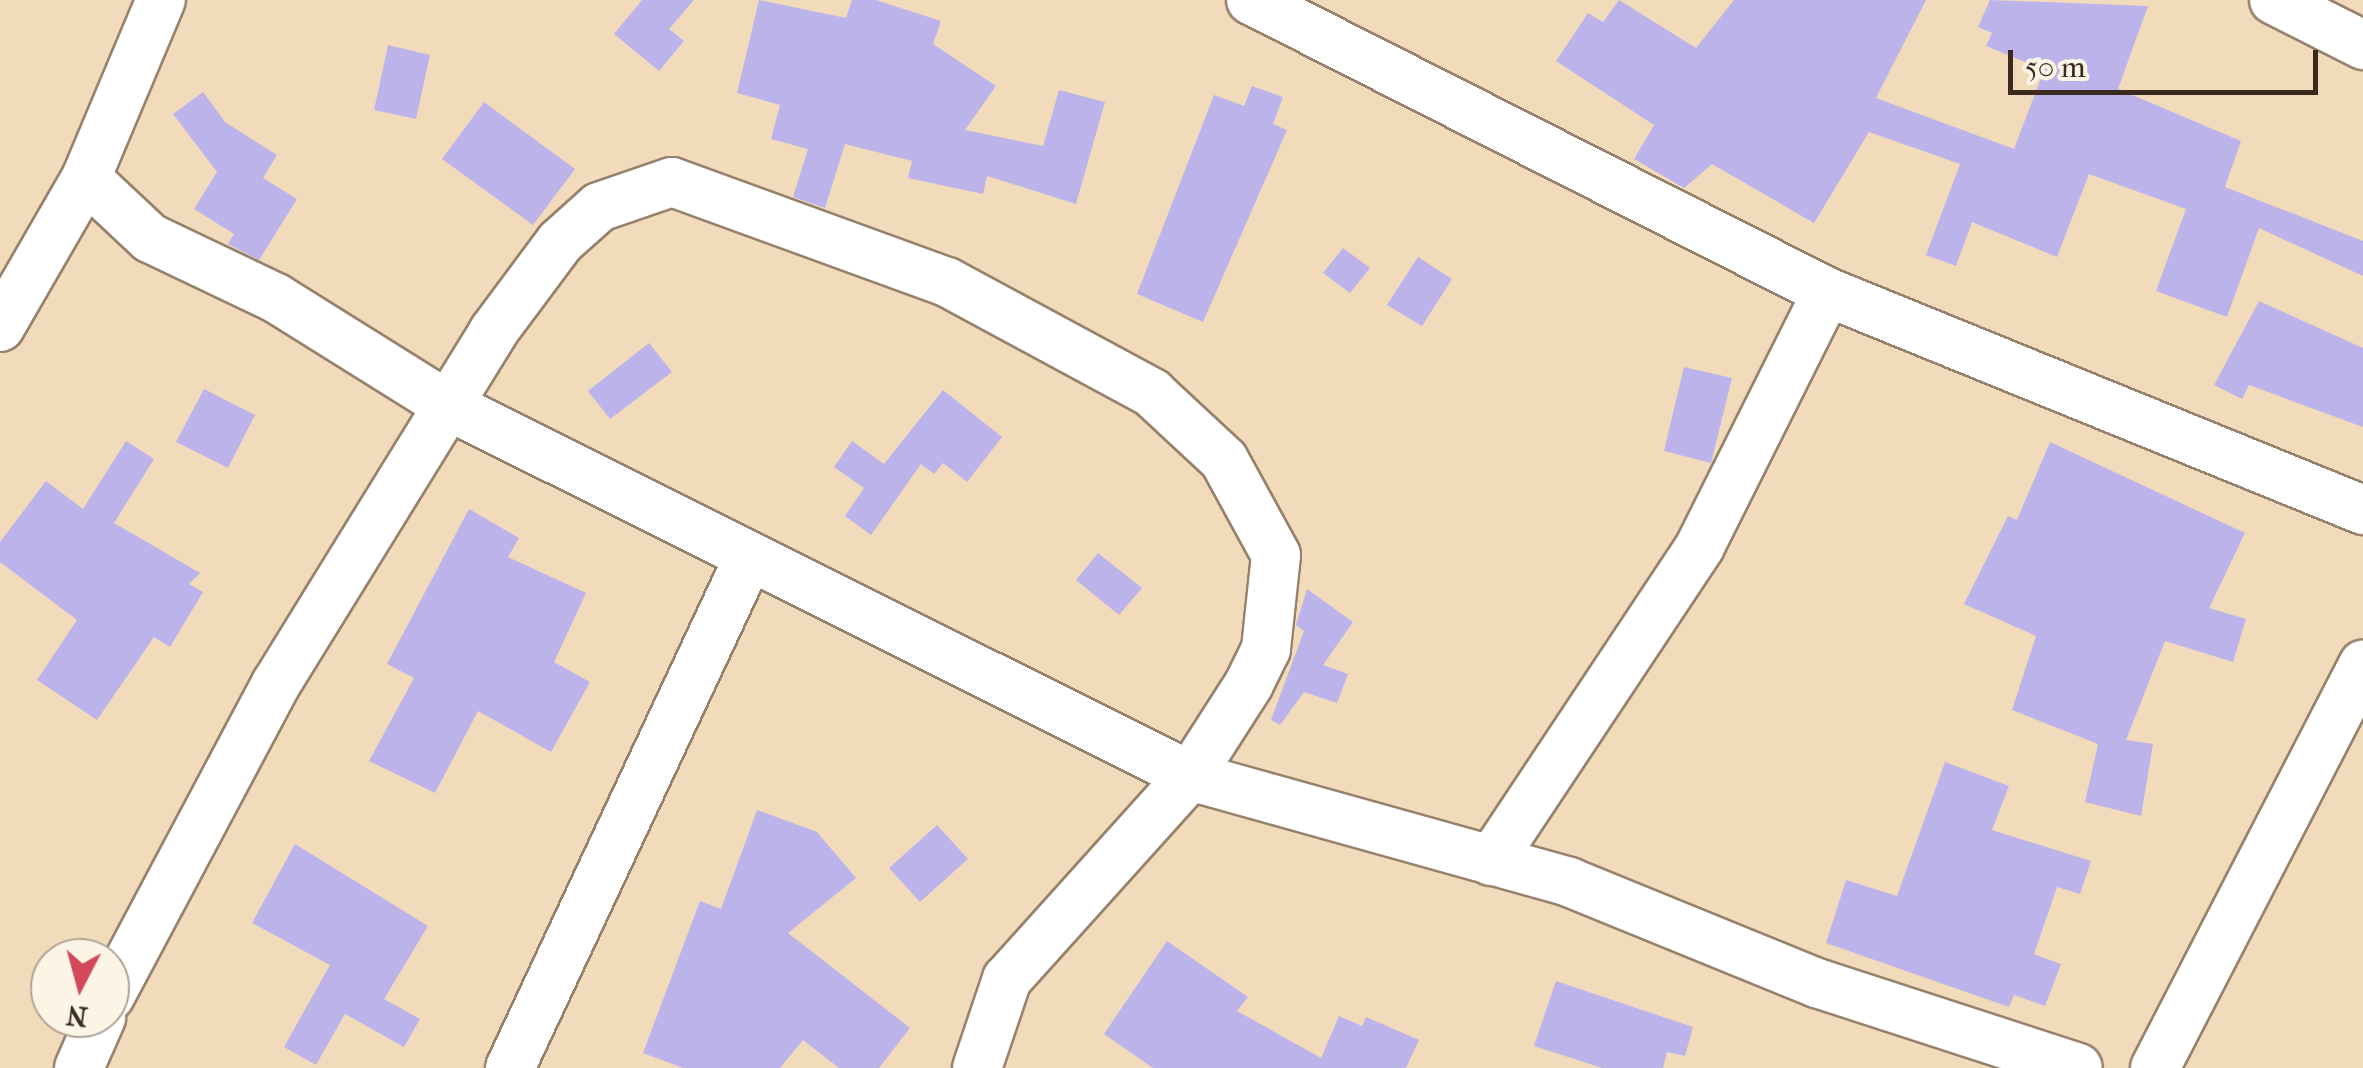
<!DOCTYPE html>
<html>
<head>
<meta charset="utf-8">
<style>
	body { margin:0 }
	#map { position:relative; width:2363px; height:1068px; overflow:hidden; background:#f2dbbb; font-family:"IM FELL French Canon",serif }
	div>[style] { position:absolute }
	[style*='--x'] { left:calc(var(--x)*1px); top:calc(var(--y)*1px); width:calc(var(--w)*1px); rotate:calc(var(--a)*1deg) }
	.building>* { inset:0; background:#bcb3eb }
	.roads { filter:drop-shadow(2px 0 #96826c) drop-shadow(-2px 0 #96826c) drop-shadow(0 2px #96826c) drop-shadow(0 -2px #96826c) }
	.minor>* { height:48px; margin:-24px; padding:0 24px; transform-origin:24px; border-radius:24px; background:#fff }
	span { translate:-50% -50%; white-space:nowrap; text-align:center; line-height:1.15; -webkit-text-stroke:8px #fcf5e5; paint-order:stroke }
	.north { position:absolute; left:30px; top:938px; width:100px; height:100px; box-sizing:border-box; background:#fcf5e5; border:2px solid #afa495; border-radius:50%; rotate:186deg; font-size:28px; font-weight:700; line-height:40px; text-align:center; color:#3b2a1e }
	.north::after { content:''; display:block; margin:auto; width:35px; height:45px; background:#d1495b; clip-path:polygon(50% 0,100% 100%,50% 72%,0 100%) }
	.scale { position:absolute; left:2008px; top:50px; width:310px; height:45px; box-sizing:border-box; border:5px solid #3b2a1e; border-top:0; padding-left:12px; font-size:30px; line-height:35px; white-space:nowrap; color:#3b2a1e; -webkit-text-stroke:8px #fcf5e5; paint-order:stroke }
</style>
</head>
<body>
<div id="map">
	<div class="building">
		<i style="clip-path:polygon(642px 0,694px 0,669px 29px,684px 41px,659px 71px,614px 34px)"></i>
		<i style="clip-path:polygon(759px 0,846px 18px,852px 0,876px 0,941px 21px,933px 44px,996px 86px,965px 130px,1043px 146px,1059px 90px,1105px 102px,1076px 204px,987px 176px,983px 194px,908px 178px,912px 161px,845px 144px,825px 208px,793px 197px,808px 149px,771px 139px,780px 105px,737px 93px)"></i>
		<i style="clip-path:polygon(1619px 0,1696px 48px,1734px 0,1926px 0,1876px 98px,2014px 149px,2044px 70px,1986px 46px,1992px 33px,1978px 27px,1990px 0,2148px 6px,2118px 89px,2241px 141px,2225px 187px,2363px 241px,2363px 276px,2259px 228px,2227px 317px,2156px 291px,2186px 209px,2089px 174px,2057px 257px,1972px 222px,1956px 266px,1926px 255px,1960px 164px,1869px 132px,1814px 223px,1712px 164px,1684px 188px,1634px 159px,1654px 125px,1556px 61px,1588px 13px,1603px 22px)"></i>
		<i style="clip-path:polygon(388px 45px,430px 55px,416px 119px,374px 110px)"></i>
		<i style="clip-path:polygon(1252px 86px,1283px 97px,1273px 124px,1287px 130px,1203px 322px,1137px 294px,1214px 95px,1244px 106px)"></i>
		<i style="clip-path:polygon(203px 92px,225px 122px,277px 155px,263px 178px,297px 199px,259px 260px,228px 244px,234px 234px,194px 209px,217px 172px,173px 114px)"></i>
		<i style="clip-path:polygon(484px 102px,575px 169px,533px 225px,442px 159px)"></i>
		<i style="clip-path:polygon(1343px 248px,1370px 268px,1350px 293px,1323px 273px)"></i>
		<i style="clip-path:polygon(1418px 257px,1452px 279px,1422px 326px,1387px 305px)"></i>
		<i style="clip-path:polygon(2259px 301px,2363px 348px,2363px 427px,2249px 385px,2242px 399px,2214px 385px)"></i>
		<i style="clip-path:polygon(649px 343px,672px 372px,610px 419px,588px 391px)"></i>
		<i style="clip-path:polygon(1684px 367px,1732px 378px,1711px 463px,1664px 451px)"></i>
		<i style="clip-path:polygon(204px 389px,255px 415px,228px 468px,176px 442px)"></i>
		<i style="clip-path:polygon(943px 390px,1002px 437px,967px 482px,943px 463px,934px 474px,921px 464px,871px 535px,845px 516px,864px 488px,834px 467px,852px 441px,884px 464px)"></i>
		<i style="clip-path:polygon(126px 441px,154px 459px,114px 523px,200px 573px,189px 584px,203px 592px,170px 647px,154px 637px,97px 720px,37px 680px,77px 620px,0 562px,0 542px,46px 481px,83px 509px)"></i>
		<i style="clip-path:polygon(2050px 442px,2245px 533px,2209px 608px,2246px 619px,2233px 662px,2165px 641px,2126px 740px,2153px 744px,2141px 816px,2085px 802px,2098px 744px,2012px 710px,2036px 636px,1964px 604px,2008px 516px,2017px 520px)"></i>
		<i style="clip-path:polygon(469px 509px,519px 538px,508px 557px,586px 593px,554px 662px,590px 682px,551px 752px,478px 711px,435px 793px,369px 761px,414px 678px,387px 664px)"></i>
		<i style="clip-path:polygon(1098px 553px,1142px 588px,1119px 615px,1076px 580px)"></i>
		<i style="clip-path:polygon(1307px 589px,1353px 622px,1323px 665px,1348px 674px,1337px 703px,1304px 692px,1280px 725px,1271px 720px,1304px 631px,1296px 625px)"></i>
		<i style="clip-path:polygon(1945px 762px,2009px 786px,1992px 830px,2091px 861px,2080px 894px,2057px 887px,2034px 954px,2061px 964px,2045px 1006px,2014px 995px,2009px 1007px,1826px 943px,1846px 880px,1897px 896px)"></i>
		<i style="clip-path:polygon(757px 810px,817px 832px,856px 878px,788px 933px,910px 1028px,879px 1068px,839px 1068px,803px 1040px,780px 1068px,683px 1068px,643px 1053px,700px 901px,721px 909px)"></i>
		<i style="clip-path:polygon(937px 825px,968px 859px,920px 902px,889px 868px)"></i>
		<i style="clip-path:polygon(295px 844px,428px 926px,384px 999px,420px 1019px,404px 1047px,345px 1014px,316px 1065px,284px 1047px,330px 965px,252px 923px)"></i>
		<i style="clip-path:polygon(1167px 941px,1248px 997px,1237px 1011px,1321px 1058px,1339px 1016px,1362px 1026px,1366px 1017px,1419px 1040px,1406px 1068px,1153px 1068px,1104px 1034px)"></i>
		<i style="clip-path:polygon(1556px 981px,1693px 1027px,1685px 1056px,1667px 1052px,1663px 1068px,1602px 1068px,1534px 1046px)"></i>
	</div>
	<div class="roads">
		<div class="minor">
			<i style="--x:1251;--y:0;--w:646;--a:26.88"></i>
			<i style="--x:1827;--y:292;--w:579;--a:22.13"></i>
			<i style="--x:2274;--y:0;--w:100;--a:26.8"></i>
			<i style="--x:86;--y:178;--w:88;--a:43.2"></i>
			<i style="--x:150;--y:238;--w:140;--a:25.5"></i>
			<i style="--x:276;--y:298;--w:204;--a:32"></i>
			<i style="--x:449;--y:406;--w:828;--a:26.53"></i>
			<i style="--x:1190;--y:776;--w:394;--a:15.6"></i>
			<i style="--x:1569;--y:882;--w:268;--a:22.2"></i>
			<i style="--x:1817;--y:983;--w:274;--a:18"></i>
			<i style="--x:0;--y:327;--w:172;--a:-60"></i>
			<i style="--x:86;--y:178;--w:193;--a:-67.2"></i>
			<i style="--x:1491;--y:861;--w:378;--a:-56.4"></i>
			<i style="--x:1700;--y:546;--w:284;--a:-63.4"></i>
			<i style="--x:110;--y:996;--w:353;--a:-62"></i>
			<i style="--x:276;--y:684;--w:414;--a:-58.3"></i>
			<i style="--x:493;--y:332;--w:112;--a:-53.3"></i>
			<i style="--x:560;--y:242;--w:52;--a:-41.9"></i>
			<i style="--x:599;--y:207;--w:77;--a:-18.9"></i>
			<i style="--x:672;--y:182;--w:293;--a:20"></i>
			<i style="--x:947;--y:282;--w:233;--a:28.4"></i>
			<i style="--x:1152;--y:393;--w:98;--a:42.9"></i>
			<i style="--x:1224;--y:460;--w:108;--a:61.3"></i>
			<i style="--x:1276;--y:555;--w:95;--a:96.1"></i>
			<i style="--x:1266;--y:649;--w:39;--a:116"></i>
			<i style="--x:1249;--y:684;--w:109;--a:122.7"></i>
			<i style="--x:1190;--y:776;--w:273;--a:132"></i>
			<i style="--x:1007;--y:979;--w:94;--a:108.6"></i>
			<i style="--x:79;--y:1068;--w:55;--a:-66.3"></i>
			<i style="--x:510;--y:1068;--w:564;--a:-64.93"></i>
			<i style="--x:2155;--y:1068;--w:454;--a:-62.7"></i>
		</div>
	</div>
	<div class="north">N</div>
	<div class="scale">50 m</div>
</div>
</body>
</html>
